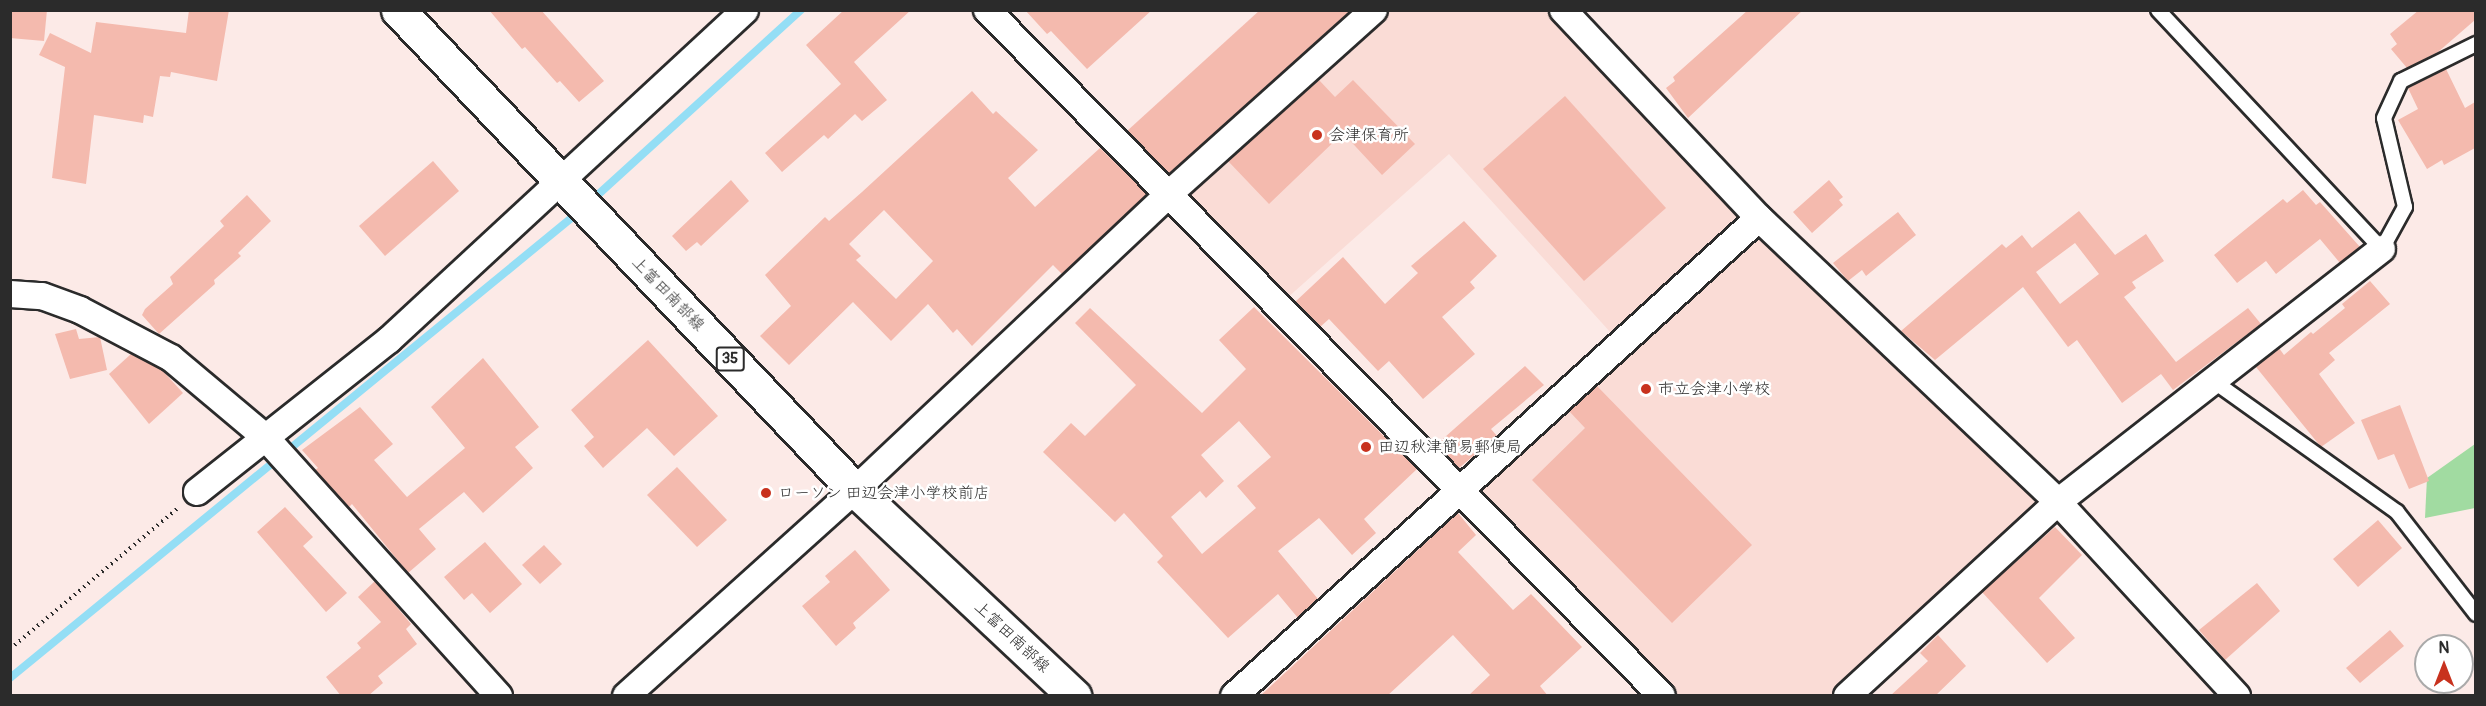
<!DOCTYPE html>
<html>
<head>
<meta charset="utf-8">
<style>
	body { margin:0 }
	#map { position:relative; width:2486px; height:706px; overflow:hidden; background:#fceae7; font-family:Pangolin,"Klee One",sans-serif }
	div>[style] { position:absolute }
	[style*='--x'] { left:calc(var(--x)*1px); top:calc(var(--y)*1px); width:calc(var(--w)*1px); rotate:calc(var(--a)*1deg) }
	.built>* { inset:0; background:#fadcd6 }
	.green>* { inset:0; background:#a1dba1 }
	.stream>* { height:8px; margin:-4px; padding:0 4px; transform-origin:4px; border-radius:4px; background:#94def5 }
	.building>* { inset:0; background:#f4baae }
	.path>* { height:4px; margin-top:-2px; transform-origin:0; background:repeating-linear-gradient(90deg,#2b2b2b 0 1.5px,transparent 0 6px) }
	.roads { filter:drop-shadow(2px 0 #2b2b2b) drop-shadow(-2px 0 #2b2b2b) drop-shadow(0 2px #2b2b2b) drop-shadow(0 -2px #2b2b2b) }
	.service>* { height:14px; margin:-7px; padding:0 7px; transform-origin:7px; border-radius:7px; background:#fff }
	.minor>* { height:26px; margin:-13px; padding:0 13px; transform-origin:13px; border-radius:13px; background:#fff }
	.primary>* { height:33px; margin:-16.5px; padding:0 16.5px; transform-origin:16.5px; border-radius:16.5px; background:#fff }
	.dots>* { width:16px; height:16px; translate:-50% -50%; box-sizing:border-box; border:3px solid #fff; border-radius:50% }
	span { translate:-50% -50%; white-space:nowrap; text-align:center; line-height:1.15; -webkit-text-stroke:5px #fff; paint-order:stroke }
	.shield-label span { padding:2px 4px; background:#fff; border:2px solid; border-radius:4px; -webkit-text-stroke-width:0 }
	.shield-label { font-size:15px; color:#2b2b2b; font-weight:700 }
	.poi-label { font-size:16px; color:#2b2b2b }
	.left { translate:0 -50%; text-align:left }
	.street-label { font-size:16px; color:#2b2b2b }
	.frame { position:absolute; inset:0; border:12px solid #2b2b2b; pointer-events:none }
	.north { position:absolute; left:2414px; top:634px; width:60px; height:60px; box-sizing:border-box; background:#fff; border:2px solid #aaa; border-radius:50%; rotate:0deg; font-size:16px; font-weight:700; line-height:24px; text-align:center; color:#2b2b2b }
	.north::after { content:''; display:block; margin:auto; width:21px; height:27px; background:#c8321e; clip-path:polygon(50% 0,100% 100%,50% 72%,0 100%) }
</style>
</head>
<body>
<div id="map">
	<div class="built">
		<i style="clip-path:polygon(1381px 11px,1560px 11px,2058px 502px,1847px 695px,1662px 695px,1459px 492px,1621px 344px,1449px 154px,1286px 299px,1183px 194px)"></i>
	</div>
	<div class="green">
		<i style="clip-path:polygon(2475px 444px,2475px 508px,2425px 518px,2427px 478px)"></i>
	</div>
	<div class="stream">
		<i style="--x:591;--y:201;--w:284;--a:-42.3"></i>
		<i style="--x:10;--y:678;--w:737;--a:-39.33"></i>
	</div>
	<div class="building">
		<i style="clip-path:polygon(10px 10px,47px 10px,44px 41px,10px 38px)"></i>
		<i style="clip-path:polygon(189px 10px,229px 10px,217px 81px,171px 72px,170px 77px,160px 76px,153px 117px,144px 115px,143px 123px,94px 115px,86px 184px,52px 178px,65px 67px,39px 55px,50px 33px,91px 53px,96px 22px,186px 33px)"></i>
		<i style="clip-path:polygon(489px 10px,541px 10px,604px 81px,579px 102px,560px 81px,557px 83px,525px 47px,522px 49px)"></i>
		<i style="clip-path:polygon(844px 10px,911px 10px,854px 62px,887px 100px,862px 121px,855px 114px,828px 139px,824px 135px,782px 172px,765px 153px,841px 84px,806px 45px)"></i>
		<i style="clip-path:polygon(1025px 10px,1152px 10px,1087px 69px,1051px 31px,1047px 34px)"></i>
		<i style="clip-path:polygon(1260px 10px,1351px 10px,1169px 174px,1127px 131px)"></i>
		<i style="clip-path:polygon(1748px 10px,1803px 10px,1688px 118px,1666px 88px,1675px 81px,1673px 77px)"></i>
		<i style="clip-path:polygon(2419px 10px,2475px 10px,2475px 20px,2438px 52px,2407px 68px,2391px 49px,2397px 44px,2390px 34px)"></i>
		<i style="clip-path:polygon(2446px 69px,2465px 108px,2475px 102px,2475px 148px,2444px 165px,2442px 160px,2427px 169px,2398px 120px,2418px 109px,2408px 88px)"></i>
		<i style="clip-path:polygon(1319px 80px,1335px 97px,1353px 80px,1415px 144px,1382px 175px,1343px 133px,1269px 204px,1228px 161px)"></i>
		<i style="clip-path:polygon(evenodd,972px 91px,993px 114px,996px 111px,1038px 150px,1008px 178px,1035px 207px,1100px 148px,1147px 194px,1062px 274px,1053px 265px,972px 346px,957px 329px,953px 333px,928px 304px,891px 341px,853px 302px,789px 365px,760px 336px,791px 306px,765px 275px,825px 217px,829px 221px,862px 192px,972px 91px,884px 210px,933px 261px,896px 299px,856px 260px,861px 256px,849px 244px,884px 210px)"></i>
		<i style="clip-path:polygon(1565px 96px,1666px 208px,1584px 281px,1483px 169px)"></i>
		<i style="clip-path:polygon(433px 161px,459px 191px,385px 256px,359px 226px)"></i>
		<i style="clip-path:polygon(731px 180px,749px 201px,701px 246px,697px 242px,686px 251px,672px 236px)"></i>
		<i style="clip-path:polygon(1829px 180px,1843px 197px,1839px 200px,1843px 205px,1812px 233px,1793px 212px)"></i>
		<i style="clip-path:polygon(2303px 190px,2316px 205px,2320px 202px,2360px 247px,2340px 263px,2320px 239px,2276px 274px,2266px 261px,2237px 283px,2214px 255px,2283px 199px,2287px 203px)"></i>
		<i style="clip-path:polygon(247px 195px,271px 221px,238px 253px,241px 256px,214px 280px,215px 284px,159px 334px,142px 315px,145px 309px,173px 284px,170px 277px,224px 226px,220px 221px)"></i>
		<i style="clip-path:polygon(evenodd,2079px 211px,2115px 255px,2146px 234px,2164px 261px,2132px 282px,2136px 288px,2124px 297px,2176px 362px,2248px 308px,2261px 324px,2173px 390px,2161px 374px,2122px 403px,2077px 340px,2068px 347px,2023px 287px,1935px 360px,1901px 331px,2002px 244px,2006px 248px,2022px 235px,2032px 248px,2079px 211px,2075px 243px,2099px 274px,2060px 304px,2036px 272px,2075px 243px)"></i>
		<i style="clip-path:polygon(1898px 212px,1916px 235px,1866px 276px,1862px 270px,1848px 281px,1833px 263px)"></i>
		<i style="clip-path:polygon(1464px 221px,1497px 256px,1470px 282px,1475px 288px,1442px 317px,1475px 354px,1423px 399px,1389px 361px,1378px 371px,1329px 319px,1320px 327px,1295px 302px,1343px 257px,1385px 304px,1418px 273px,1411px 266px)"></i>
		<i style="clip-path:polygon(2370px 281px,2390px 304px,2329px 353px,2335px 360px,2319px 374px,2355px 423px,2321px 447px,2256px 367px,2279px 348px,2284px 355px,2311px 332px,2313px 334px,2345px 308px,2342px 304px)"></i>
		<i style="clip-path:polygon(evenodd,1254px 307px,1417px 469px,1364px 519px,1376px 533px,1352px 555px,1319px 518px,1278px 551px,1318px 599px,1298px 618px,1278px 594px,1228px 638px,1157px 562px,1163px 556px,1124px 513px,1115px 522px,1043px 452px,1071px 423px,1085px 436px,1136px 385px,1075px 323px,1090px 308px,1202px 413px,1246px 369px,1219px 340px,1254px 307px,1239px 421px,1271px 457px,1237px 486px,1256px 508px,1202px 554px,1171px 517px,1200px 491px,1206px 498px,1224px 481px,1201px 455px,1239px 421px)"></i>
		<i style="clip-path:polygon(76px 329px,79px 339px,100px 337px,107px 370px,70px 379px,55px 334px)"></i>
		<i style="clip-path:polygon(648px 340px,718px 416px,674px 456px,647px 428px,603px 468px,584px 446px,594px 437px,571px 410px)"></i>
		<i style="clip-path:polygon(131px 354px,162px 370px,183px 393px,149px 424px,109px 374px)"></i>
		<i style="clip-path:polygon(483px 358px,539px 427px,515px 447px,533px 468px,483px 513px,464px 492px,419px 529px,436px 549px,408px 573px,352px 504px,349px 507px,315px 470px,318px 468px,302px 450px,360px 407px,393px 444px,374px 460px,407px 497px,465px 448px,431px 407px)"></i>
		<i style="clip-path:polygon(1525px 366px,1544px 385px,1491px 429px,1497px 436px,1459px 468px,1436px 445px)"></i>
		<i style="clip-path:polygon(1597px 386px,1752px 545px,1672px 623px,1532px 480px,1585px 428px,1569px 411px)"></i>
		<i style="clip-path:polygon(2400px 405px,2429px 481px,2409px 489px,2394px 454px,2378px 460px,2361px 420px)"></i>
		<i style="clip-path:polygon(677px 467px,727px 520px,697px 547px,647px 495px)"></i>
		<i style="clip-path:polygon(285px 507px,313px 537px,303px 546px,347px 593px,326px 612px,257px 532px)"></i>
		<i style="clip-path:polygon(1458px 513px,1476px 535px,1458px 552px,1513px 610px,1531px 594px,1582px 647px,1540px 686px,1548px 696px,1468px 696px,1490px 675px,1453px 635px,1387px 696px,1260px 696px)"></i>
		<i style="clip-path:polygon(2378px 520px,2402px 548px,2358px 587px,2333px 559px)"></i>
		<i style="clip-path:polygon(2055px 527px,2082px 555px,2039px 598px,2075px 638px,2047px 663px,1982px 592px)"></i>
		<i style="clip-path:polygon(485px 542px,522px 584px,490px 613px,472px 593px,464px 600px,444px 577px)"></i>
		<i style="clip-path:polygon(544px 545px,562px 564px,540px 584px,522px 565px)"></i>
		<i style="clip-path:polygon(855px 550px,890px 590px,853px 623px,856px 628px,836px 646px,802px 606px,830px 582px,825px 576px)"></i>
		<i style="clip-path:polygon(375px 581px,411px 624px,406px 629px,417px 644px,378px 676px,383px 683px,368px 696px,341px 696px,326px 677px,361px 648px,357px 643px,381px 622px,358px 597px)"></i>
		<i style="clip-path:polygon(2257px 583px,2280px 611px,2225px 660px,2199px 630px)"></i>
		<i style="clip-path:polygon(2390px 630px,2404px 646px,2360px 683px,2346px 668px)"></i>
		<i style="clip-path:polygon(1938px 635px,1966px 666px,1935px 696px,1890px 696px,1928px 661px,1920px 653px)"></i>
	</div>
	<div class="path">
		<i style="--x:10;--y:649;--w:219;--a:-40"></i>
	</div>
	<div class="roads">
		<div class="service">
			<i style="--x:2158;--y:10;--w:328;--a:46.9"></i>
			<i style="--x:2382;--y:249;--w:48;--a:-61.3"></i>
			<i style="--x:2405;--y:207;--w:91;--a:-103.3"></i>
			<i style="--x:2384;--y:118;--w:41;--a:-65.3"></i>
			<i style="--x:2401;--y:81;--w:84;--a:-26.3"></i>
			<i style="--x:2212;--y:380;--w:227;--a:35.5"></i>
			<i style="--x:2397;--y:512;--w:129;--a:52.2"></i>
		</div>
		<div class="minor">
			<i style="--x:987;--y:10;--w:962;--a:45.46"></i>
			<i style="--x:1563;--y:10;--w:286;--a:46.7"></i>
			<i style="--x:1759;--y:218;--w:412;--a:43.5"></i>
			<i style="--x:2058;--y:502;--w:264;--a:47.3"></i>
			<i style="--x:10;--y:294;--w:32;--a:4"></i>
			<i style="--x:42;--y:296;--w:40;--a:20.2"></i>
			<i style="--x:80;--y:310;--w:103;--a:27.8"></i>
			<i style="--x:171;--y:358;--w:123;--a:40"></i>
			<i style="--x:265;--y:437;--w:349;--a:47.9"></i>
			<i style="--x:197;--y:492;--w:245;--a:-38.4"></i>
			<i style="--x:389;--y:340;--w:485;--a:-42.8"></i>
			<i style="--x:626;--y:696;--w:308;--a:-42"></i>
			<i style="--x:855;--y:490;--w:432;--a:-43.3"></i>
			<i style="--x:1169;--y:194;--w:275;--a:-41.9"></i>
			<i style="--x:1234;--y:696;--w:710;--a:-42.32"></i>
			<i style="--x:1847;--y:696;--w:287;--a:-42.6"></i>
			<i style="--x:2058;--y:502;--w:411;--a:-38"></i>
		</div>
		<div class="primary">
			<i style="--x:398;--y:10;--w:663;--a:46.41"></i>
			<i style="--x:855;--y:490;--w:301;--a:43.2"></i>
		</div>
	</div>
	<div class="dots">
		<i style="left:1317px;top:135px;background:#c8321e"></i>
		<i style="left:1646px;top:389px;background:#c8321e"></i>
		<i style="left:1366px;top:447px;background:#c8321e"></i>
		<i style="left:766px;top:493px;background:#c8321e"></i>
	</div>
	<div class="shield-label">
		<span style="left:730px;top:359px">35</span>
	</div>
	<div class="poi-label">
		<span class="left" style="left:1329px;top:135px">会津保育所</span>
		<span class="left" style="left:1658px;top:389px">市立会津小学校</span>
		<span class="left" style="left:1378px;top:447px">田辺秋津簡易郵便局</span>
		<span class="left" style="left:778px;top:493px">ローソン 田辺会津小学校前店</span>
	</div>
	<div class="street-label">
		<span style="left:668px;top:294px;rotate:46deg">上富田南部線</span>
		<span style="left:1012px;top:637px;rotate:43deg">上富田南部線</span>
	</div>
	<div class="frame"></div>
	<div class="north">N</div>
</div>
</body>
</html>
